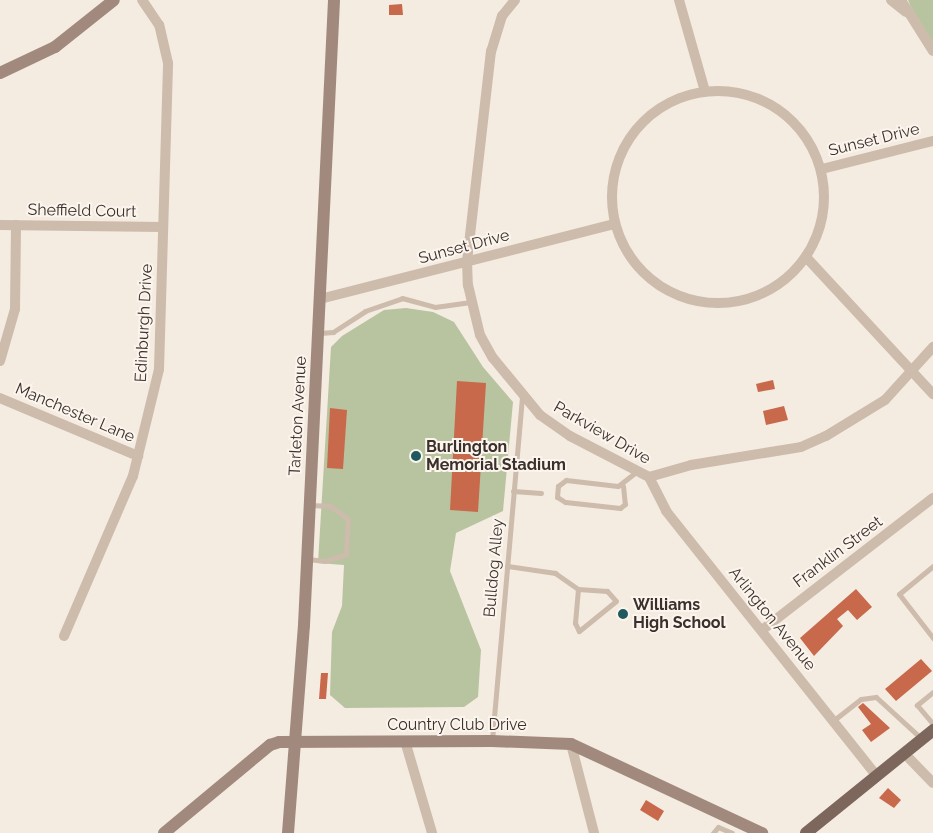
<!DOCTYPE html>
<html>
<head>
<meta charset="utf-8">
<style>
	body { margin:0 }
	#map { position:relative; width:933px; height:833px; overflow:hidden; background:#f4ebe1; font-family:Raleway,sans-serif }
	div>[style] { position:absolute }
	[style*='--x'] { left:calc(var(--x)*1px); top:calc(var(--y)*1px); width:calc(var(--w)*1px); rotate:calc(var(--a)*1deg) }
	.green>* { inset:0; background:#b8c4a0 }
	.building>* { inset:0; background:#c8694b }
	.lane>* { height:5px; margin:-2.5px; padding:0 2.5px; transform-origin:2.5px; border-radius:2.5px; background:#cdbbac }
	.street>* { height:10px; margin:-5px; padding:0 5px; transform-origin:5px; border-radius:5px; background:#cdbbac }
	.street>.ring { margin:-5px; padding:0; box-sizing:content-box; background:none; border:10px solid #cdbbac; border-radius:50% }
	.secondary>* { height:12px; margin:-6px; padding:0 6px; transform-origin:6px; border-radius:6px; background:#a18a7d }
	.primary>* { height:12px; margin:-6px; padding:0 6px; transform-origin:6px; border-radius:6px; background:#7d675c }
	.dots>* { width:14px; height:14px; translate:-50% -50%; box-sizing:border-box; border:2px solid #fbf5ee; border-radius:50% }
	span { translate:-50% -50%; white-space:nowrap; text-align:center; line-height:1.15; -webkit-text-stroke:4px #fbf5ee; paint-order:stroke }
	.street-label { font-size:16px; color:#3b302b }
	.poi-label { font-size:16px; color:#3b302b; font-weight:700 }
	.left { translate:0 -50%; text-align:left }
</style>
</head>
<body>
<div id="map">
	<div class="green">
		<i style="clip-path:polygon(908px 0,933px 0,933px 43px,911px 7px)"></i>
		<i style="clip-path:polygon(406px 308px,433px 312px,454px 322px,483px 367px,513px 402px,503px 511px,456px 533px,450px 571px,481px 650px,478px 697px,464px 707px,345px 708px,330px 695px,332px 632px,342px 606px,344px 565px,318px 563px,331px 347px,342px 336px,384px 310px)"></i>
	</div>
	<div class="building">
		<i style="clip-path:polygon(402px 4px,403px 15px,389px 15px,389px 5px)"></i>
		<i style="clip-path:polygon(773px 380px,775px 389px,758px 392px,756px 384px)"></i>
		<i style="clip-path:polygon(457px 381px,486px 383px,478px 512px,450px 510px)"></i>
		<i style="clip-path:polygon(784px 406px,788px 420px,766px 425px,763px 411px)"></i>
		<i style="clip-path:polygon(330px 408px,347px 410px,343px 469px,327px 468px)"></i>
		<i style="clip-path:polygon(856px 589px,872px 607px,857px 620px,848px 610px,837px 619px,843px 626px,814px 656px,800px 638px)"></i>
		<i style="clip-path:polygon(921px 659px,932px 671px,896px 701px,885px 689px)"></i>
		<i style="clip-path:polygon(321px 673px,328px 673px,326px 699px,319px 699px)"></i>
		<i style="clip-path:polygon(863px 703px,890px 728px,871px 742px,862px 730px,871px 724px,858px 707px)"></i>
		<i style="clip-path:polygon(888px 788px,901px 800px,894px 808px,879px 798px)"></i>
		<i style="clip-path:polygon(646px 800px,664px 811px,658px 821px,640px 810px)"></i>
	</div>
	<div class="lane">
		<i style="--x:320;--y:333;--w:13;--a:-4"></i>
		<i style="--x:333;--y:332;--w:38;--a:-33"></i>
		<i style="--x:365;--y:311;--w:39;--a:-19"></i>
		<i style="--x:402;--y:298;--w:34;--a:15"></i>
		<i style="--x:435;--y:307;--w:36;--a:-8"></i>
		<i style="--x:623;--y:486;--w:18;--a:84"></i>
		<i style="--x:625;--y:504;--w:6;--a:141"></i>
		<i style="--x:620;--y:508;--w:55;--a:-173.8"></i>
		<i style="--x:565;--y:502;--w:9;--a:-148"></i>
		<i style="--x:557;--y:497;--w:11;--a:-85"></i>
		<i style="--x:558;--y:486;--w:10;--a:-37"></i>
		<i style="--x:566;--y:480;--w:52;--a:6.6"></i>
		<i style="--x:618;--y:486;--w:24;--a:-38"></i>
		<i style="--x:513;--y:491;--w:28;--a:4"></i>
		<i style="--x:308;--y:559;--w:17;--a:7"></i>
		<i style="--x:325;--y:561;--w:22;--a:-18"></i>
		<i style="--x:346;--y:554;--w:35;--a:-87"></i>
		<i style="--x:348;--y:519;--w:22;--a:-144"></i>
		<i style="--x:330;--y:506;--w:20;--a:-177"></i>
		<i style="--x:507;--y:566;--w:49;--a:8.3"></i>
		<i style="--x:555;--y:573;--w:28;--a:35"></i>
		<i style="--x:578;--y:589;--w:29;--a:4"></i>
		<i style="--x:607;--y:591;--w:13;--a:48"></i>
		<i style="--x:616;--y:601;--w:48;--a:141"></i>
		<i style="--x:579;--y:631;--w:9;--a:-117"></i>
		<i style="--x:575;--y:623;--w:34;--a:-85"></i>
		<i style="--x:933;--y:566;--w:44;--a:140.5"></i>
		<i style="--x:899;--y:594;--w:56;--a:52.3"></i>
		<i style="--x:933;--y:692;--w:21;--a:141"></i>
		<i style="--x:917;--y:705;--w:25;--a:50"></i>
		<i style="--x:834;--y:720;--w:34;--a:-38"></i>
		<i style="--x:861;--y:699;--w:15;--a:-8"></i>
		<i style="--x:876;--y:697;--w:62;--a:42.4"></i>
		<i style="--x:492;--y:740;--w:344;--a:-85"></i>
		<i style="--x:713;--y:833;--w:8;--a:-50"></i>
		<i style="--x:718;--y:827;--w:15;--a:23"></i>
	</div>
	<div class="street">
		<i style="--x:515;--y:0;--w:21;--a:129"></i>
		<i style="--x:502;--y:16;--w:37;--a:107"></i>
		<i style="--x:491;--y:51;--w:211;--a:96.5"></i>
		<i style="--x:467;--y:261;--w:24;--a:88"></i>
		<i style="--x:468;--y:285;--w:51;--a:76.5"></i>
		<i style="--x:480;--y:335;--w:26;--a:61"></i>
		<i style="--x:493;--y:358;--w:74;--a:50.5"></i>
		<i style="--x:540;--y:415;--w:37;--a:35"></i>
		<i style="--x:570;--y:436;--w:89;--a:27.4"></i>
		<i style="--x:649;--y:477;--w:44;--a:-15.9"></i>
		<i style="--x:691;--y:465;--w:111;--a:-9.3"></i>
		<i style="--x:801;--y:447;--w:27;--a:-24"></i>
		<i style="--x:826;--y:436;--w:69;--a:-31.4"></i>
		<i style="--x:885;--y:400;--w:72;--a:-47.8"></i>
		<i style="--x:679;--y:0;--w:95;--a:74.1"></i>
		<i style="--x:891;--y:0;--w:19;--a:39"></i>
		<i style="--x:901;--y:0;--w:60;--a:57.9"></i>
		<i class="ring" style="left:612px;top:91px;width:202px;height:202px"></i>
		<i style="--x:822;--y:169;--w:114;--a:-14.2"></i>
		<i style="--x:0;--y:225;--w:163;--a:0.7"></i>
		<i style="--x:806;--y:257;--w:187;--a:47.2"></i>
		<i style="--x:320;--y:299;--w:304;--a:-14.3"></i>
		<i style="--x:0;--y:361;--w:54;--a:-73.9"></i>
		<i style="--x:15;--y:309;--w:84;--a:-89.3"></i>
		<i style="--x:0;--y:398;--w:150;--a:22.8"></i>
		<i style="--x:649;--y:477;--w:38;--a:63"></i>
		<i style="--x:666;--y:511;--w:339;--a:51.5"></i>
		<i style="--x:762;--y:630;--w:216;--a:-37.7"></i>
		<i style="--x:64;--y:636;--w:174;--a:-66.7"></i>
		<i style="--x:133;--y:476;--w:110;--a:-76.3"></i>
		<i style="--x:159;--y:369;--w:306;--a:-88.3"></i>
		<i style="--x:168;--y:63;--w:39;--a:-103"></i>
		<i style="--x:159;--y:25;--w:30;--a:-124"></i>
		<i style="--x:405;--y:741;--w:96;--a:73.6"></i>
		<i style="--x:571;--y:744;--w:92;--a:75.5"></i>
		<i style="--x:905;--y:754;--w:40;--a:46"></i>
	</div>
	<div class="secondary">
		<i style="--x:0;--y:73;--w:61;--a:-25.3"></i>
		<i style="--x:55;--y:47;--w:75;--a:-38.5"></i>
		<i style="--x:164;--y:833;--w:138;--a:-39.7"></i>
		<i style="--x:270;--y:745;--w:9;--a:-18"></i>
		<i style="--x:279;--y:742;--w:213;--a:-0.3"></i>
		<i style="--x:492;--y:741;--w:79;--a:2.2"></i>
		<i style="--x:571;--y:744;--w:211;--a:25"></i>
		<i style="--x:288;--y:833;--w:209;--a:-85.6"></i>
		<i style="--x:304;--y:625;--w:626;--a:-87.25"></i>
	</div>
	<div class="primary">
		<i style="--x:806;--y:833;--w:164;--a:-39"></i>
	</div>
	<div class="dots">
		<i style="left:416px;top:456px;background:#1f5a5e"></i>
		<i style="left:623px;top:614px;background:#1f5a5e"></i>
	</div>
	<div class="street-label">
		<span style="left:874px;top:140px;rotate:-14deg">Sunset Drive</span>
		<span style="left:82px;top:211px;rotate:1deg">Sheffield Court</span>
		<span style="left:464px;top:247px;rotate:-15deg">Sunset Drive</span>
		<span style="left:144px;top:323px;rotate:-87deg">Edinburgh Drive</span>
		<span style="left:75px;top:413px;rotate:23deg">Manchester Lane</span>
		<span style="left:298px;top:416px;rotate:-87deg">Tarleton Avenue</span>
		<span style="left:602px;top:433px;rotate:30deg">Parkview Drive</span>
		<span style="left:838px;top:552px;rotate:-37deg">Franklin Street</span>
		<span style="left:494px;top:568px;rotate:-85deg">Bulldog Alley</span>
		<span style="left:772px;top:619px;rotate:51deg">Arlington Avenue</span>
		<span style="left:457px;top:725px">Country Club Drive</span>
	</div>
	<div class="poi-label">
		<span class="left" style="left:426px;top:456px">Burlington<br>Memorial Stadium</span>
		<span class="left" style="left:633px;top:614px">Williams<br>High School</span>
	</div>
</div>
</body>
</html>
